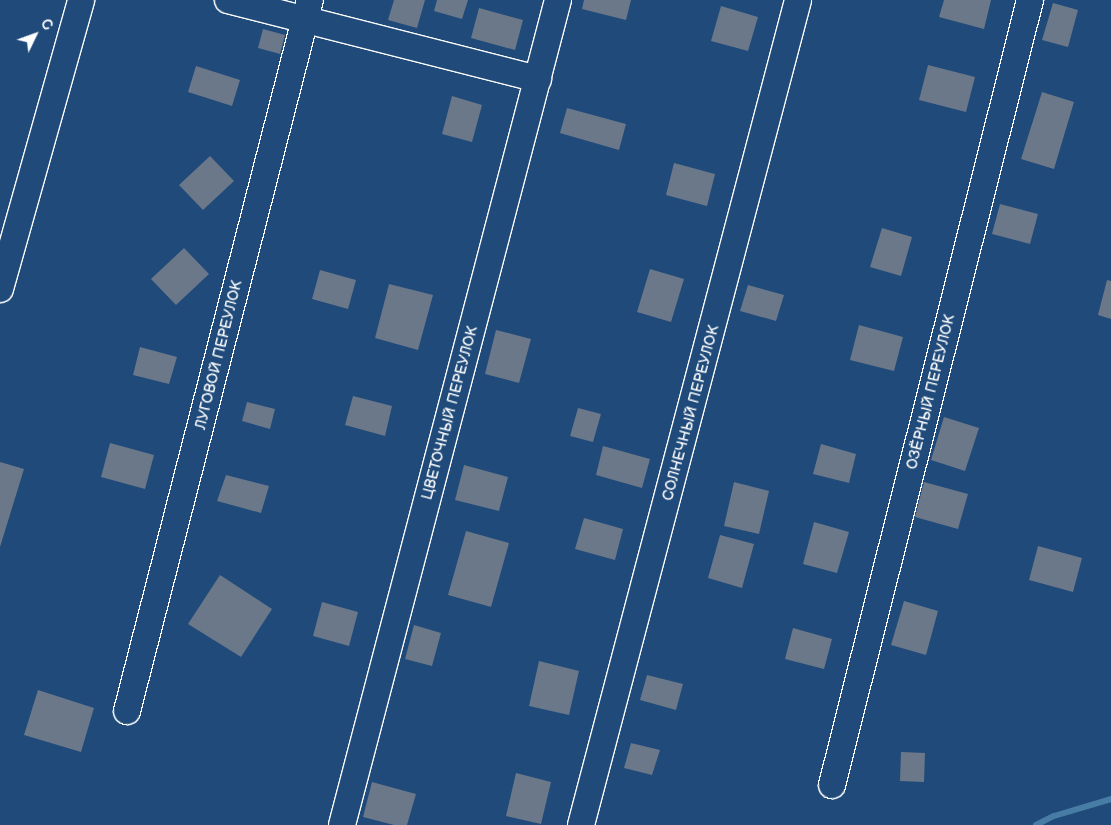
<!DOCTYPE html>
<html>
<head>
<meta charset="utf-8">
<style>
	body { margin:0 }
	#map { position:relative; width:1111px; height:825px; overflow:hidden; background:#1f4a7a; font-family:"Balsamiq Sans",sans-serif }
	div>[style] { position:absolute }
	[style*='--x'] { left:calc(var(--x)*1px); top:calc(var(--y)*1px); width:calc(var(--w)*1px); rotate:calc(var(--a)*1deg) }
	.stream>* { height:6px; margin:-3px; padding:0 3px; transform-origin:3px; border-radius:3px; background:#477ca4 }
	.building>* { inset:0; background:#6b7889 }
	.roads { filter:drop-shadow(1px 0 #fff) drop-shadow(-1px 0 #fff) drop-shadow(0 1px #fff) drop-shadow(0 -1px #fff) }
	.minor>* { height:26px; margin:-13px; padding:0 13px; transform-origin:13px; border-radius:13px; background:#1f4a7a }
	span { translate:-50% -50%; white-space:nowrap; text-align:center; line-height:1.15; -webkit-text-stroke:4px #1f4a7a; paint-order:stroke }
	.street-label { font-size:15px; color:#fff }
	.north { position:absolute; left:10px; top:10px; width:50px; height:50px; -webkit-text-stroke:4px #1f4a7a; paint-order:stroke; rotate:48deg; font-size:14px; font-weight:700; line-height:20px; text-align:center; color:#fff }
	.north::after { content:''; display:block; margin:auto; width:18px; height:22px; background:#fff; clip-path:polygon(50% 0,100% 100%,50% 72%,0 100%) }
</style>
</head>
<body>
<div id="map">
	<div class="stream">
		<i style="--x:1036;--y:825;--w:20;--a:-27"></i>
		<i style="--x:1054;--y:816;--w:59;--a:-16.6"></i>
	</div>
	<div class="building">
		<i style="clip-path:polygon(394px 0,425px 0,417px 28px,388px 20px)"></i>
		<i style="clip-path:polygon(437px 0,468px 0,462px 19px,434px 11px)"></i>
		<i style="clip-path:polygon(584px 0,631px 0,626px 20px,582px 9px)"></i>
		<i style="clip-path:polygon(944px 0,991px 0,984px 29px,939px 17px)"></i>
		<i style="clip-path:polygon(1053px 3px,1078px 10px,1068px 47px,1042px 40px)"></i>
		<i style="clip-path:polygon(721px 6px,758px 17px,748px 51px,711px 41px)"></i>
		<i style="clip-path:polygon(479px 8px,523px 20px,515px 50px,471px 38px)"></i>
		<i style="clip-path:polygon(263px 29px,285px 35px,280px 54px,258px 48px)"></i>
		<i style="clip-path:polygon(928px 65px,975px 77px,966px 112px,919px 100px)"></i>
		<i style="clip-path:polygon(196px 66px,240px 80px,232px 106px,188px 92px)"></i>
		<i style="clip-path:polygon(1042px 92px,1074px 102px,1054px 169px,1021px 159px)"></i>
		<i style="clip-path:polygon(452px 96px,482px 105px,472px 142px,442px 134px)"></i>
		<i style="clip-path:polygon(567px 108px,626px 124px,619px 150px,560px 133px)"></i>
		<i style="clip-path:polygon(210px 156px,234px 181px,203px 210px,179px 185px)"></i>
		<i style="clip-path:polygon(674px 163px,715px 174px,707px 206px,666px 195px)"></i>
		<i style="clip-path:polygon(1000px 204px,1038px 214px,1030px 244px,992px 234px)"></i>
		<i style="clip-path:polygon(882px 228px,912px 237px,901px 276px,870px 267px)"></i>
		<i style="clip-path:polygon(184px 248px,209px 274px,176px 305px,151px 279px)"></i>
		<i style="clip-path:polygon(650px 269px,684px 279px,671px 322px,637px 312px)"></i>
		<i style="clip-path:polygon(320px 270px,356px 280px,348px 309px,312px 299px)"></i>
		<i style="clip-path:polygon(1107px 280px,1111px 281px,1111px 319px,1098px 315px)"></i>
		<i style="clip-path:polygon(389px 284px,433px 295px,418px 350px,375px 338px)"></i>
		<i style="clip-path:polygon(748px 285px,784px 295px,776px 321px,740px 311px)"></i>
		<i style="clip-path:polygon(859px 325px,903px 337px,894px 371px,850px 360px)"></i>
		<i style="clip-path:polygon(496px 330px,531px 339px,519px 383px,485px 374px)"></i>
		<i style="clip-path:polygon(140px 347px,177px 357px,169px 384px,133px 375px)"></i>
		<i style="clip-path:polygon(353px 396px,392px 406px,385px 436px,345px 425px)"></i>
		<i style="clip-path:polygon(247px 402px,275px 409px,270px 429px,242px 421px)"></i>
		<i style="clip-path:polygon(578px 408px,601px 414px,593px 442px,570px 436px)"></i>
		<i style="clip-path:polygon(944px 417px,979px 428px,965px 471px,931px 460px)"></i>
		<i style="clip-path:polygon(110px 443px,154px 455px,145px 489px,101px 477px)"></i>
		<i style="clip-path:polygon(821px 444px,856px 454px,849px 483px,813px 474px)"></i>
		<i style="clip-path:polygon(603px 446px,650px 459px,642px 488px,596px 475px)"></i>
		<i style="clip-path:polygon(0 462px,24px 469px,0 547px)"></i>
		<i style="clip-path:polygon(464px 465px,508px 477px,499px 511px,455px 500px)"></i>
		<i style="clip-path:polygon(226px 475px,269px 486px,261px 513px,217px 501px)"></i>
		<i style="clip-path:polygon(734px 482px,769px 491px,759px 534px,724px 526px)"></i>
		<i style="clip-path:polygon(924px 482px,968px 494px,958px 529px,915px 517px)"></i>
		<i style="clip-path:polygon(584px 518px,623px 529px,615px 560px,575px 549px)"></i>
		<i style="clip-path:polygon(814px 522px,849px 532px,837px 573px,803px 564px)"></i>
		<i style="clip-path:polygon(466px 531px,509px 543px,491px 607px,448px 595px)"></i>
		<i style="clip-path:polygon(720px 535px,754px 544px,742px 588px,708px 578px)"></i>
		<i style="clip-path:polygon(1038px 546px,1082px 558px,1073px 592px,1029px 580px)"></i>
		<i style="clip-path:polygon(220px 575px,272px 609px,241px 657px,188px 624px)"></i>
		<i style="clip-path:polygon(904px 601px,938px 611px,926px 655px,891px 645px)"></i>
		<i style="clip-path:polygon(322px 602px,358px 612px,349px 646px,313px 636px)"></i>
		<i style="clip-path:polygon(414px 625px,441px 633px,432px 666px,405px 659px)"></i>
		<i style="clip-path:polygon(793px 628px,832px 639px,824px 669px,785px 659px)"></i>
		<i style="clip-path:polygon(539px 661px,579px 671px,569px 715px,529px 706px)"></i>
		<i style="clip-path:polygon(647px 675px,683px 684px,676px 710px,640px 700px)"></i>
		<i style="clip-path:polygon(38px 690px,94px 708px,81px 752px,24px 735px)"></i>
		<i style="clip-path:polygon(631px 743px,660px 750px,652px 775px,624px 768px)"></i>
		<i style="clip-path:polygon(901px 752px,925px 753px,924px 782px,900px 781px)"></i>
		<i style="clip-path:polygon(516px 773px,551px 782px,541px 824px,506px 816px)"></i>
		<i style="clip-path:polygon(372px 782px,416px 794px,407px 825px,394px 825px,363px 817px)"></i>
	</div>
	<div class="roads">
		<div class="minor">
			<i style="--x:228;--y:0;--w:320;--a:14.3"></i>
			<i style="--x:0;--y:289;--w:300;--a:-74.3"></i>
			<i style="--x:127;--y:711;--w:734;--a:-75.57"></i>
			<i style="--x:832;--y:785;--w:810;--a:-75.84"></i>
			<i style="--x:342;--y:825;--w:853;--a:-75.33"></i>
			<i style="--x:581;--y:825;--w:853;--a:-75.26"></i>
		</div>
	</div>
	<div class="street-label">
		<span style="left:219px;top:355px;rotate:-76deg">ЛУГОВОЙ ПЕРЕУЛОК</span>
		<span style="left:931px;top:392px;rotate:-76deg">ОЗЁРНЫЙ ПЕРЕУЛОК</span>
		<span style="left:450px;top:413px;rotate:-75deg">ЦВЕТОЧНЫЙ ПЕРЕУЛОК</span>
		<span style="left:691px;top:413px;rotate:-75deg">СОЛНЕЧНЫЙ ПЕРЕУЛОК</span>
	</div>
	<div class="north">С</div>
</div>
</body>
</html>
